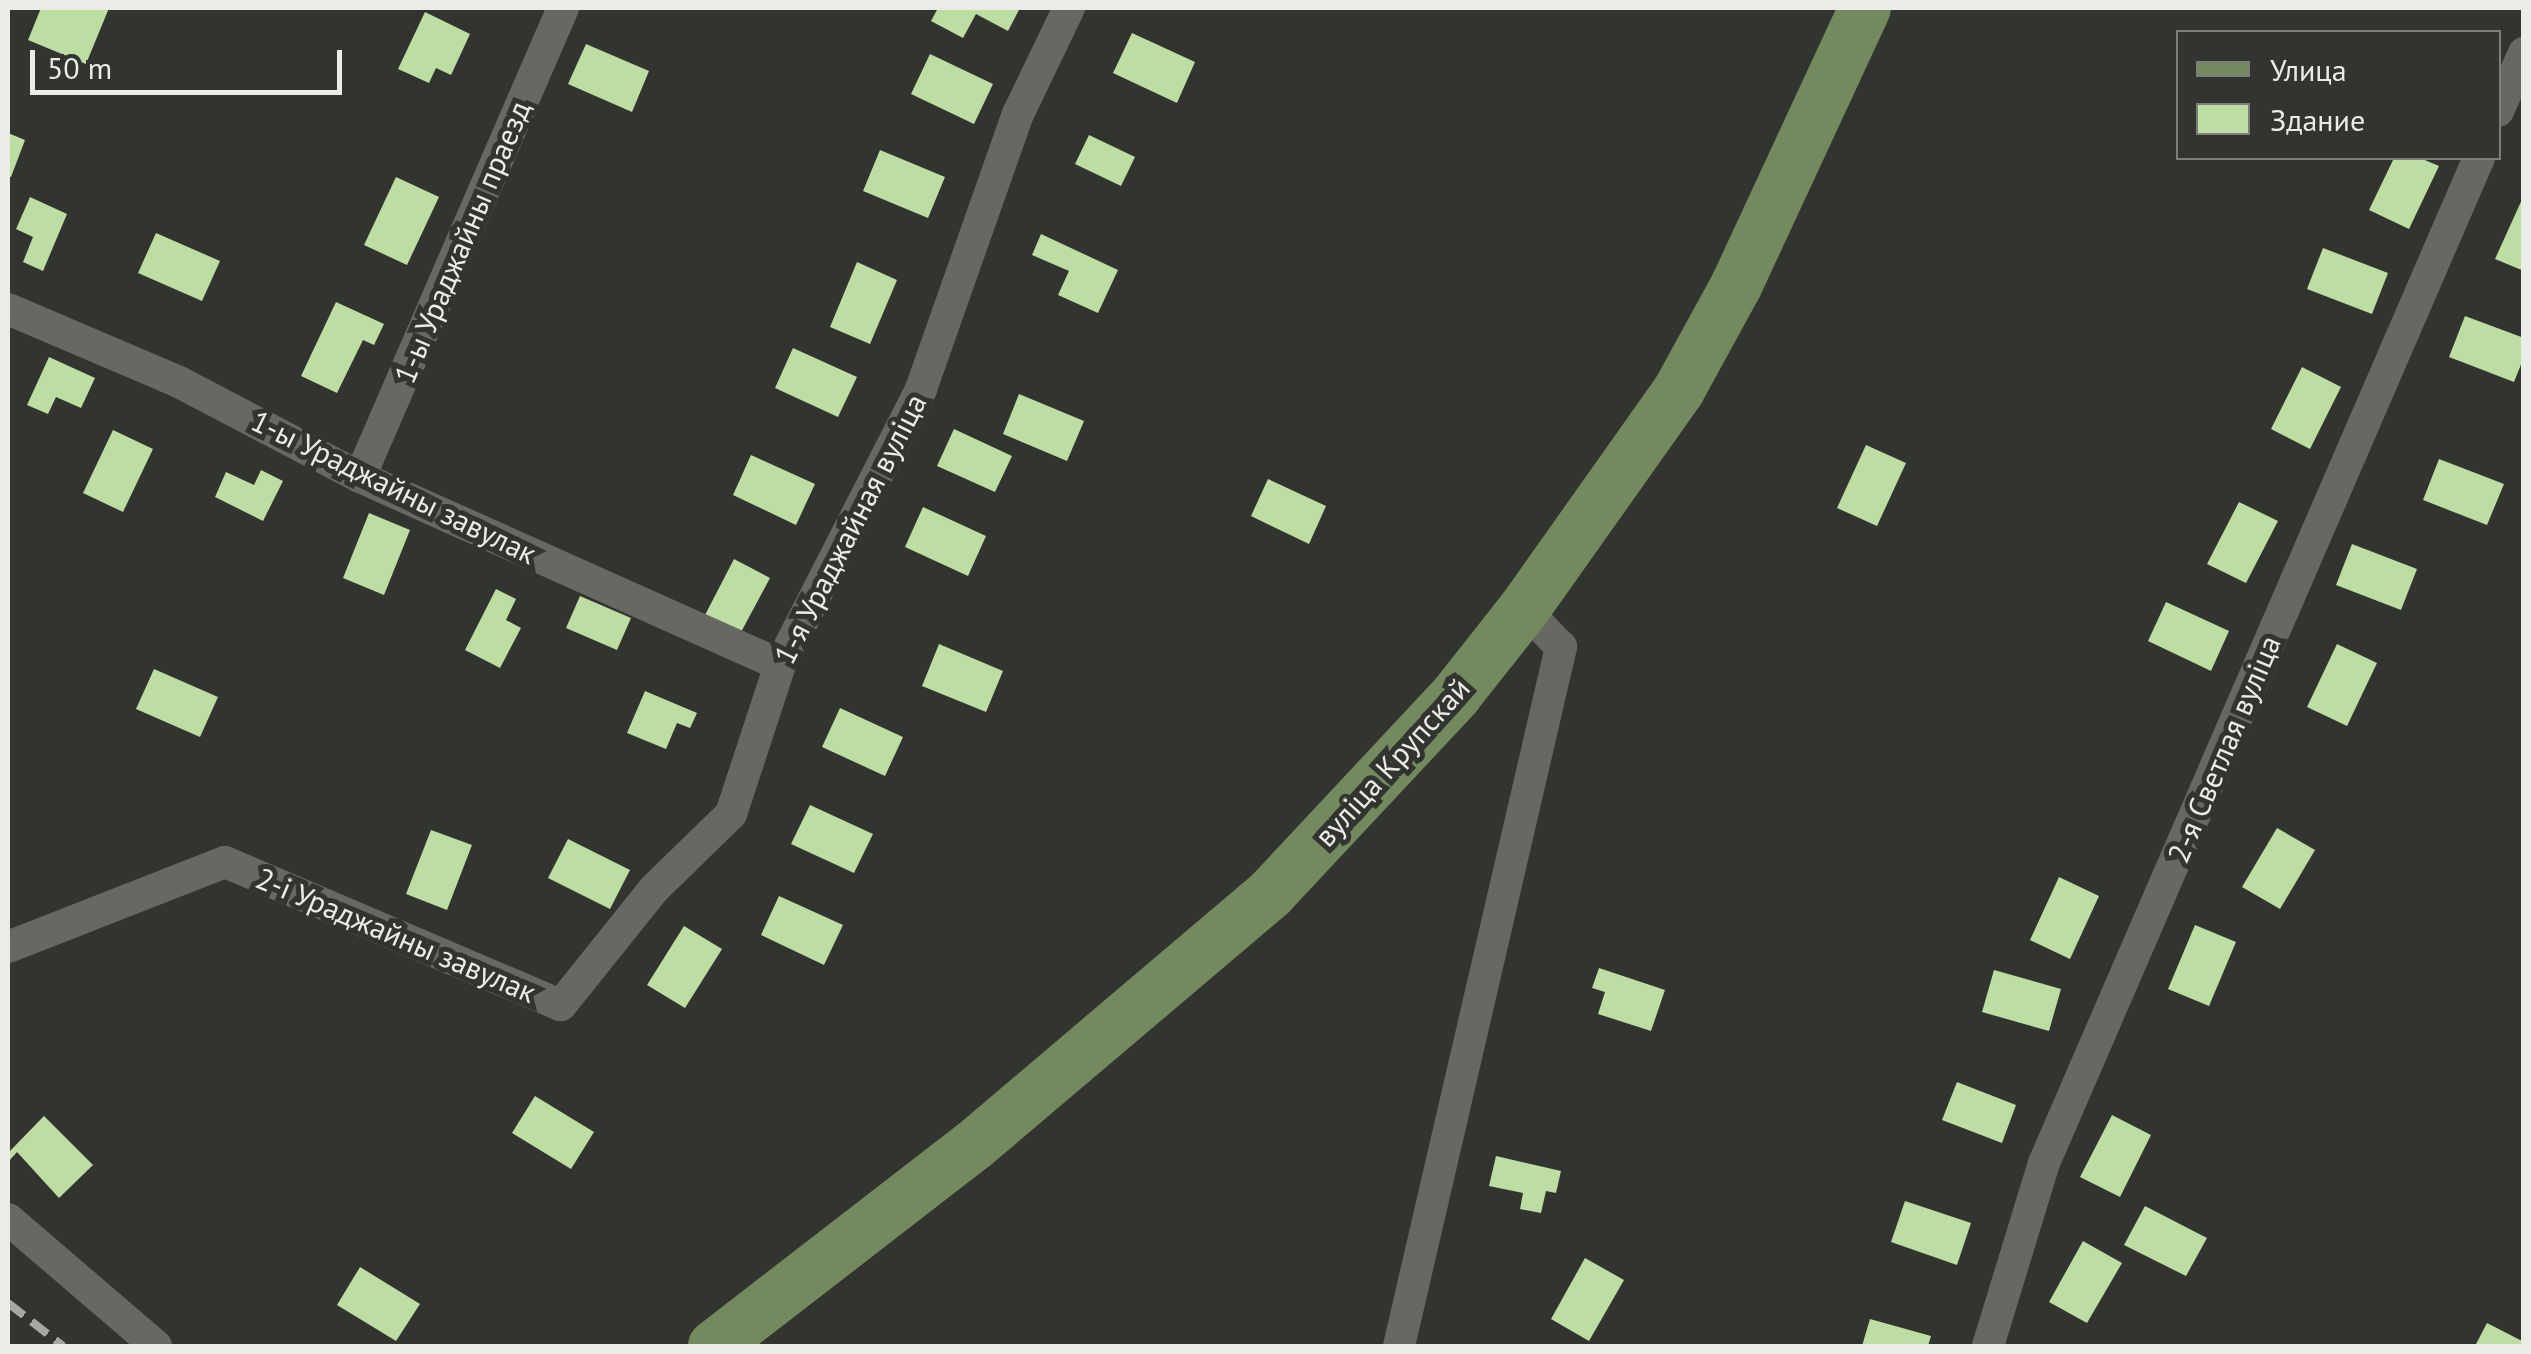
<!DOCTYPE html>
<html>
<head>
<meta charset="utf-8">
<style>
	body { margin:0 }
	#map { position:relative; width:2531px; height:1354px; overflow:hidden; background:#32352f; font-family:"PT Sans",sans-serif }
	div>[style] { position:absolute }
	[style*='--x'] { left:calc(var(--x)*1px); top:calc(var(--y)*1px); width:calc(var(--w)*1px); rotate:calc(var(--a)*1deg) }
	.building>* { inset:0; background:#bddda2 }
	.minor>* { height:32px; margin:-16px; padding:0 16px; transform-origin:16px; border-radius:16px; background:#656962 }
	.primary>* { height:52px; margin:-26px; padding:0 26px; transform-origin:26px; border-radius:26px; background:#73895e }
	.rail>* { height:8px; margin-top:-4px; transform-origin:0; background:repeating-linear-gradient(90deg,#a4a7a2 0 20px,transparent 0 30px) }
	span { translate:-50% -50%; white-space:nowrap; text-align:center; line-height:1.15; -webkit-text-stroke:10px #32352f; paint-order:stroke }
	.street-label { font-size:30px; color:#eaece8 }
	.frame { position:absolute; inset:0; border:10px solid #eaece8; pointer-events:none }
	.legend { position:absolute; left:2176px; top:30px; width:325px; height:130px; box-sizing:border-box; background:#32352f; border:2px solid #7c7e79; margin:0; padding:12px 18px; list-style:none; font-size:30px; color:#eaece8 }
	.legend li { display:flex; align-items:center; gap:20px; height:50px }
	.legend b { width:50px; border:2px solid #7c7e79 }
	.scale { position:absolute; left:30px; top:50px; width:312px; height:45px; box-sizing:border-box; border:5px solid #eaece8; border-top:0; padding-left:12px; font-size:30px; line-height:35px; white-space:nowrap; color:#eaece8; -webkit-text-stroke:8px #32352f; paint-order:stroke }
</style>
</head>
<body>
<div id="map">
	<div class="building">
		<i style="clip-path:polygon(41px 8px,109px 8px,86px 64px,28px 40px)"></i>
		<i style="clip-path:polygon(938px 8px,1020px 8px,1008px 31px,976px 14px,963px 38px,931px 21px)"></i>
		<i style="clip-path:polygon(425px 12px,470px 34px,451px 75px,436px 68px,429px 83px,398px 69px)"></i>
		<i style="clip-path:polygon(1132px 33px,1195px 62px,1177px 103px,1113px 73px)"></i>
		<i style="clip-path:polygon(586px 44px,649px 71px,632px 112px,568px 84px)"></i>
		<i style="clip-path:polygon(930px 54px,993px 84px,974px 124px,911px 94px)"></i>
		<i style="clip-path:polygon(8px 133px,25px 140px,11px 177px,8px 176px)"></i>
		<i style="clip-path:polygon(1089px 135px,1135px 157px,1121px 186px,1075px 164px)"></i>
		<i style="clip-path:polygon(880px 150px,945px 177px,928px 218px,863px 191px)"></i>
		<i style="clip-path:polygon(2394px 158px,2420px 158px,2439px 166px,2409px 229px,2369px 210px)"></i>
		<i style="clip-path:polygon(396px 177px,439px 197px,407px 265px,364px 245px)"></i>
		<i style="clip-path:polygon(2524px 195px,2524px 271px,2495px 259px)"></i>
		<i style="clip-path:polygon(30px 197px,67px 214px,43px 271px,23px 262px,33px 237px,16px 229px)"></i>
		<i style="clip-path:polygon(156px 233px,220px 261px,202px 301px,138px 273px)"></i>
		<i style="clip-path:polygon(1041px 234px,1118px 270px,1098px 313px,1058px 295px,1069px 271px,1032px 255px)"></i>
		<i style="clip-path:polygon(2323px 248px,2388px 273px,2372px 314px,2307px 289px)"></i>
		<i style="clip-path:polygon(857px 262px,897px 280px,870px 344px,830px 327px)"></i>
		<i style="clip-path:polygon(336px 302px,384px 324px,374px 345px,363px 340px,337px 393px,301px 376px)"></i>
		<i style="clip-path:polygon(2465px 316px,2524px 338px,2524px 357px,2514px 382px,2449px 357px)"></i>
		<i style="clip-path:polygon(793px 348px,857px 377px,838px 417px,775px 388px)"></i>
		<i style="clip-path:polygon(49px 357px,95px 378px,81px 408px,56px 397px,48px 414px,27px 405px)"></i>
		<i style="clip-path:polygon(2302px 367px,2341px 387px,2310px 449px,2271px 429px)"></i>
		<i style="clip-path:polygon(1019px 394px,1084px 421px,1067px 461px,1003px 434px)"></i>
		<i style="clip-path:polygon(954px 429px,1012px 456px,995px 492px,937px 466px)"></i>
		<i style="clip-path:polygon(113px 430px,153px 449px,123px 512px,83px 493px)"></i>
		<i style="clip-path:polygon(1866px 445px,1906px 463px,1877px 526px,1837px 508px)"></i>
		<i style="clip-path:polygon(751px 455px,815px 484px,796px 525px,733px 495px)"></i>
		<i style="clip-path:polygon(2439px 459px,2504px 484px,2487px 525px,2423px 500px)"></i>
		<i style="clip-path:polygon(261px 470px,283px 481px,263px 521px,215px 497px,226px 472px,254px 485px)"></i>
		<i style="clip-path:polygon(1268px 479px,1326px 506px,1309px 544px,1251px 516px)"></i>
		<i style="clip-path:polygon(2239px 502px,2278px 521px,2246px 583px,2207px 564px)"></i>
		<i style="clip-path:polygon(923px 507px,986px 536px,968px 576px,905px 547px)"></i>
		<i style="clip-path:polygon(369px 513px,410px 530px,384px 595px,343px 578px)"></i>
		<i style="clip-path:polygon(2352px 544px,2417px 569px,2401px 610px,2336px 585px)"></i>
		<i style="clip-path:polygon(734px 559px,770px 578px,740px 634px,705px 615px)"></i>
		<i style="clip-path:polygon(496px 589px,516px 599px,506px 620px,521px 628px,500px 668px,465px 650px)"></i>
		<i style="clip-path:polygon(580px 596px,631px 618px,617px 650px,566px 628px)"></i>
		<i style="clip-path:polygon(2166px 602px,2229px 631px,2211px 671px,2148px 641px)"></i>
		<i style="clip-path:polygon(939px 644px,1003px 671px,986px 712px,922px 686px)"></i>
		<i style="clip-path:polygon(2337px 644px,2377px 663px,2347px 726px,2307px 707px)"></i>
		<i style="clip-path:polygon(154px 669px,218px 697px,200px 737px,136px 709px)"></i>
		<i style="clip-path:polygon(645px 691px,697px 713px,690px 728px,677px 723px,666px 749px,627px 733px)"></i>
		<i style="clip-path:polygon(840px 708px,903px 737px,885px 776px,822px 747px)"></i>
		<i style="clip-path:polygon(810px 805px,873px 834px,854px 873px,791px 844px)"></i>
		<i style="clip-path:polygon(2277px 828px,2315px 850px,2280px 909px,2242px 887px)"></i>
		<i style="clip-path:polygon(431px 830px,472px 845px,447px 910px,406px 894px)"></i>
		<i style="clip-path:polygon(568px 839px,630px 870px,610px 909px,548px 878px)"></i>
		<i style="clip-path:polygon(2059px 877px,2099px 896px,2070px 959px,2030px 940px)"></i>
		<i style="clip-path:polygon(779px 896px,843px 925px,824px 965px,761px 935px)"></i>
		<i style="clip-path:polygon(2195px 925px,2236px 942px,2209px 1006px,2168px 989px)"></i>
		<i style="clip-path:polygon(684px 926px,722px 949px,685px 1008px,647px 985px)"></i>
		<i style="clip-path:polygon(1599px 968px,1665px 990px,1651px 1031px,1598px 1014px,1605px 992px,1592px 988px)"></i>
		<i style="clip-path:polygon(1994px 970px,2061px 989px,2049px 1031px,1982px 1012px)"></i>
		<i style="clip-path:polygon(1957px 1082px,2016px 1105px,2002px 1143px,1942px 1120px)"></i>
		<i style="clip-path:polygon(535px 1096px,594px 1132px,571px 1169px,512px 1133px)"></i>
		<i style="clip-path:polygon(2112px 1115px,2151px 1135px,2120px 1197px,2080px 1177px)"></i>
		<i style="clip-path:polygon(44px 1116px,93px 1165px,59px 1198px,17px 1152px,8px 1162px,8px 1153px)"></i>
		<i style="clip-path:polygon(1496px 1156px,1561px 1171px,1556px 1193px,1546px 1191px,1541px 1213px,1520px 1209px,1523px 1193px,1489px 1186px)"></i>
		<i style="clip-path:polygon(1905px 1201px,1971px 1223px,1957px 1265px,1891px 1242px)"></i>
		<i style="clip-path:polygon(2145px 1206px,2207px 1238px,2186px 1276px,2124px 1245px)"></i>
		<i style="clip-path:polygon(2083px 1241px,2122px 1263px,2087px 1323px,2049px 1302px)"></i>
		<i style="clip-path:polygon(1585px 1258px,1624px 1280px,1589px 1341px,1551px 1319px)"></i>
		<i style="clip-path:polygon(360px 1267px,420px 1304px,396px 1341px,337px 1305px)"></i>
		<i style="clip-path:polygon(1870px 1319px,1931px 1336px,1928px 1346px,1862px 1346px)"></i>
		<i style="clip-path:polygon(2487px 1323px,2524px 1342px,2524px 1346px,2475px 1346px)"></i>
	</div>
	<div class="minor">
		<i style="--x:2498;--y:111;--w:64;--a:-65.9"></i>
		<i style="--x:8;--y:309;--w:186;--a:23.1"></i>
		<i style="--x:179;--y:382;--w:204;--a:27.7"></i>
		<i style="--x:360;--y:477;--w:460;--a:24.1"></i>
		<i style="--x:360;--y:477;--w:511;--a:-66.6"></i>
		<i style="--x:8;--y:947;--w:233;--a:-21.4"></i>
		<i style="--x:225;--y:862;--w:365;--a:23.1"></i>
		<i style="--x:561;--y:1005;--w:147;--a:-51.3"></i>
		<i style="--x:653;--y:890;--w:109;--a:-44.3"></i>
		<i style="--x:731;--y:814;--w:157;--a:-71.8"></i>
		<i style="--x:780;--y:665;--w:310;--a:-62.9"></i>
		<i style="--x:921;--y:389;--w:292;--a:-70.6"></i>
		<i style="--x:1018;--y:114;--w:118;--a:-64.3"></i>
		<i style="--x:8;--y:1219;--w:195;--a:40.6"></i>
		<i style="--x:1399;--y:1346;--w:718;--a:-76.95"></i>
		<i style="--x:1561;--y:647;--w:53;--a:-134.2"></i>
		<i style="--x:1988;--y:1346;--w:191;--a:-73"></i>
		<i style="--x:2044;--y:1163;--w:1095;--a:-66.6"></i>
	</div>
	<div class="primary">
		<i style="--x:714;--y:1346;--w:327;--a:-37.7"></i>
		<i style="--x:973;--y:1146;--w:391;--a:-40.3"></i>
		<i style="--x:1271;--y:893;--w:271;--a:-46.9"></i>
		<i style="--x:1456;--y:695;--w:110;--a:-51.7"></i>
		<i style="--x:1524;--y:609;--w:268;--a:-54.7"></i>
		<i style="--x:1679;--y:390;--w:119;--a:-61.3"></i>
		<i style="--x:1736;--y:286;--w:306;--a:-65.1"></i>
	</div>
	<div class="rail">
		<i style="--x:8;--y:1303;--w:70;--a:38"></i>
	</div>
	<div class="street-label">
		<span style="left:462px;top:242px;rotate:-67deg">1-ы Ураджайны праезд</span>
		<span style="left:394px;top:487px;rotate:26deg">1-ы Ураджайны завулак</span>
		<span style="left:850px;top:529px;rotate:-63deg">1-я Ураджайная вуліца</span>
		<span style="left:2224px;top:749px;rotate:-67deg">2-я Светлая вуліца</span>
		<span style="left:1392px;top:762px;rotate:-48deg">вуліца Крупскай</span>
		<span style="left:396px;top:935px;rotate:23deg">2-і Ураджайны завулак</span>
	</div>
	<div class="frame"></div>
	<ul class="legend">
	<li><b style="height:12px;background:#73895e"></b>Улица</li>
	<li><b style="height:28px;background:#bddda2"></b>Здание</li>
	</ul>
	<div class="scale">50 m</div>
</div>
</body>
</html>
